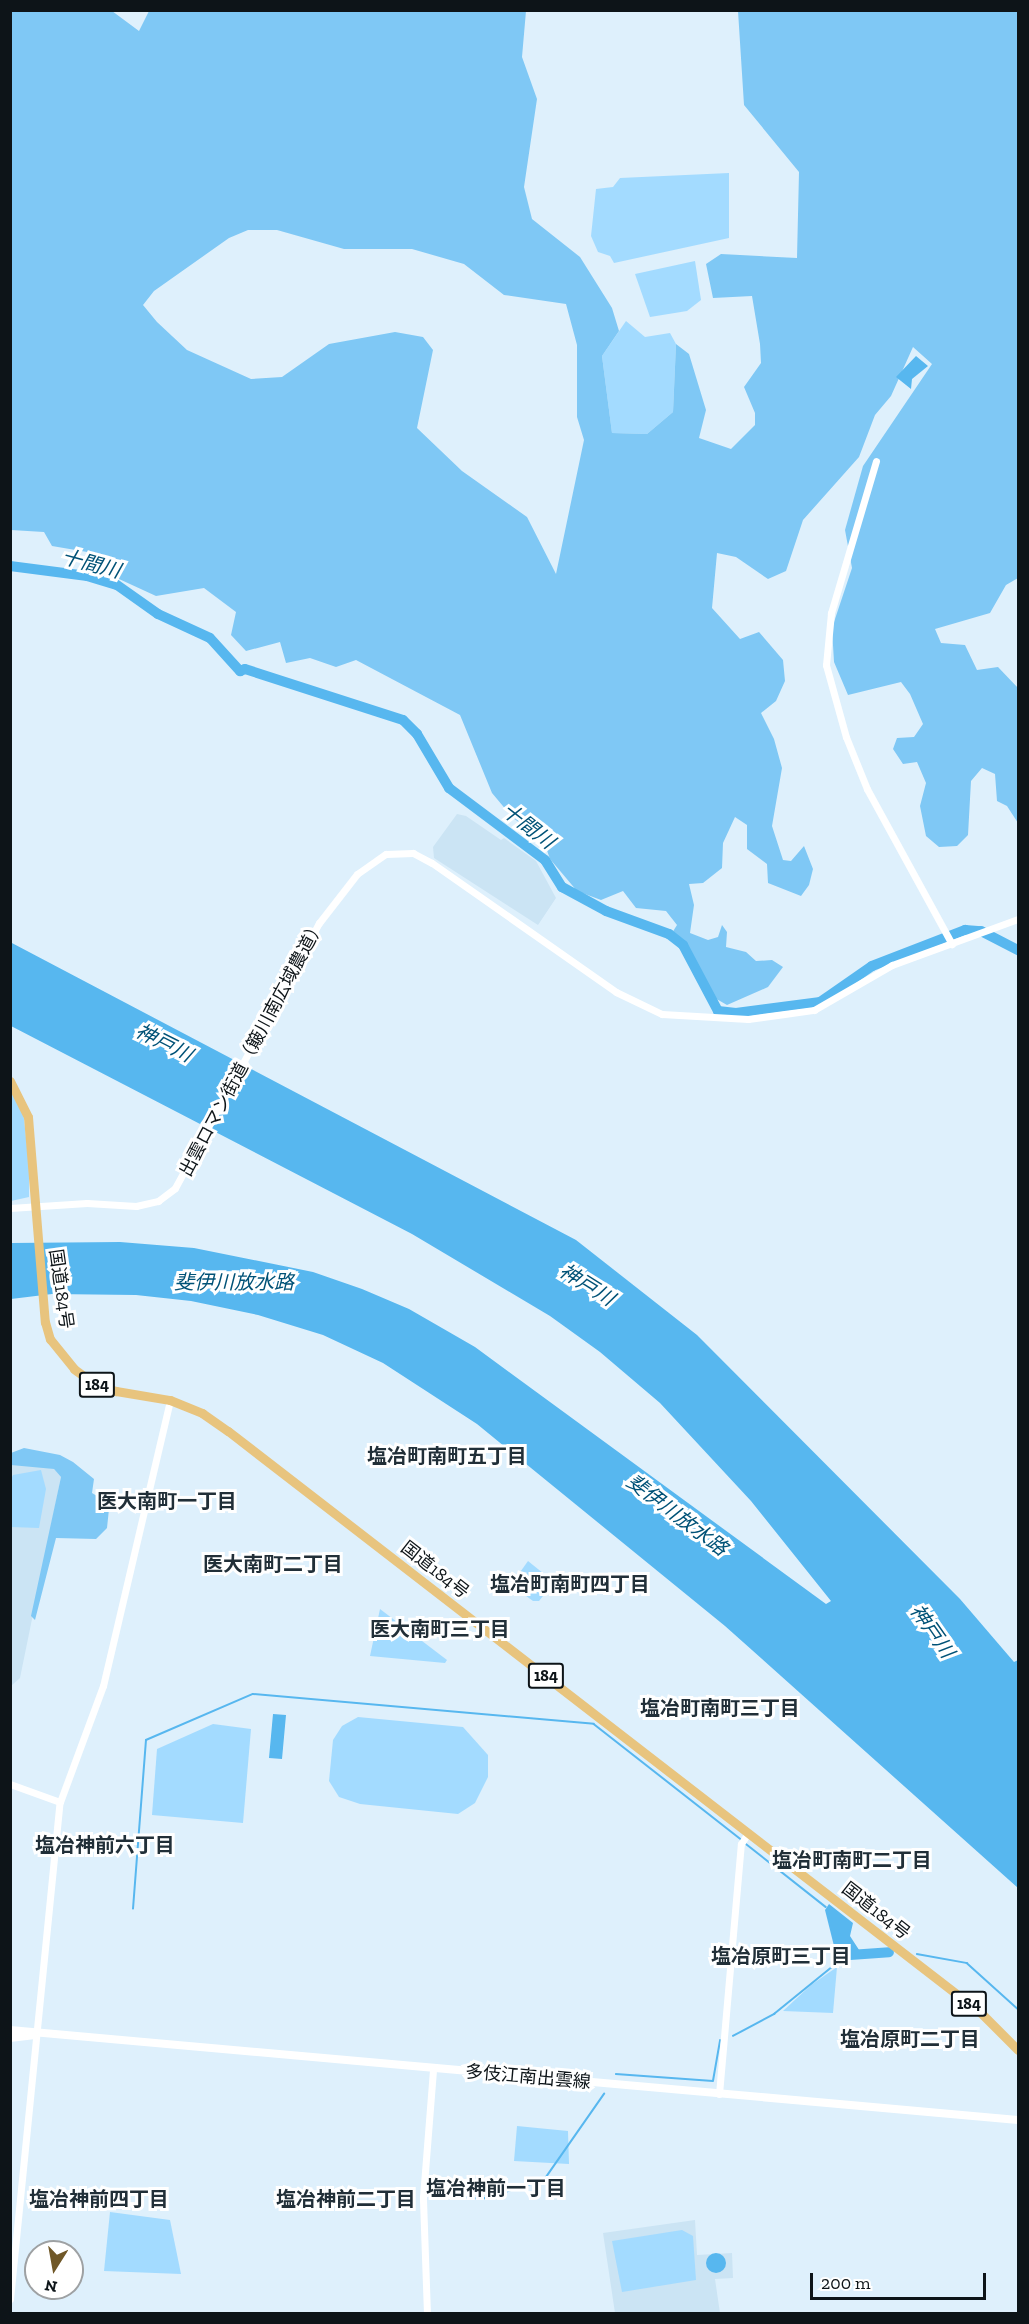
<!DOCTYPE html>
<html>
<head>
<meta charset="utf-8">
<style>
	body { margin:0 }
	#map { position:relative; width:1029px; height:2324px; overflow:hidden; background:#def0fc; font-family:"Zilla Slab","Noto Sans JP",serif }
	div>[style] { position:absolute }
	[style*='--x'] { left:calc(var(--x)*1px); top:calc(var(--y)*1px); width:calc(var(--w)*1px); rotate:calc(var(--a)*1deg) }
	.built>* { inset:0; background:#cbe4f4 }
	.green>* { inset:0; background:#a3dbff }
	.forest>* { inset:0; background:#7fc8f5 }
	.water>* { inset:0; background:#57b7ef }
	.round { border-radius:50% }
	.stream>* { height:1.5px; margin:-0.75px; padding:0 0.75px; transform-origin:0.75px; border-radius:0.75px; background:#57b7ef }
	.river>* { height:10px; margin:-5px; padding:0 5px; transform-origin:5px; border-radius:5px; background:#57b7ef }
	.tertiary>* { height:7px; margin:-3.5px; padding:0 3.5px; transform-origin:3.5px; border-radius:3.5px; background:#fff }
	.secondary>* { height:8px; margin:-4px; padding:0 4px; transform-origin:4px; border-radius:4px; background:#fff }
	.trunk>* { height:9px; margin:-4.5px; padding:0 4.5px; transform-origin:4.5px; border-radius:4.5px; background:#e8c47e }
	span { translate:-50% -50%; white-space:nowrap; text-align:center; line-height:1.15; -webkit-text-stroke:6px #fff; paint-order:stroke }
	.shield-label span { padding:2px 4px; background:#fff; border:2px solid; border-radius:4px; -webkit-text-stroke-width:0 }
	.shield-label { font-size:16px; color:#0d1418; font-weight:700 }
	.street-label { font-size:18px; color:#0d1418 }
	.water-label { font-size:20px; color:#005277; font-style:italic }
	.neighbourhood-label { font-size:20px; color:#212f38; font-weight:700 }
	.frame { position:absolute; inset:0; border:12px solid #0d1418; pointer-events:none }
	.north { position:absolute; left:24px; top:2240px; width:60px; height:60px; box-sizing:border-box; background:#fff; border:2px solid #9ea1a3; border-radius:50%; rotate:191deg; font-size:16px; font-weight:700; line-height:24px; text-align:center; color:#0d1418 }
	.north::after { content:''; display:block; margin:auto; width:21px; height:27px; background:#705828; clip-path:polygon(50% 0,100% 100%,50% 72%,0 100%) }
	.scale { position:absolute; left:810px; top:2273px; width:176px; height:27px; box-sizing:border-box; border:3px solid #0d1418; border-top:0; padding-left:8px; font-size:18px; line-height:21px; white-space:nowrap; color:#0d1418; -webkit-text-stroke:4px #fff; paint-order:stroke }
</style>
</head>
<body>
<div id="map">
	<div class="built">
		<i style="clip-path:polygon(457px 814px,466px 816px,501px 840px,504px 838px,536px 861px,556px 898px,538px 925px,434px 858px,433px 847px)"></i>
		<i style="clip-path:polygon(28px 1464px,54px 1469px,61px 1477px,20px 1678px,11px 1686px,11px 1465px)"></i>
		<i style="clip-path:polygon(695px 2220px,697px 2255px,732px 2253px,733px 2278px,715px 2279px,720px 2313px,615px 2313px,603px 2233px)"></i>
	</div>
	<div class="green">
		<i style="clip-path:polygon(729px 173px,729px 238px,614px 263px,610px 256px,598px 252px,591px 236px,596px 189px,613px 187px,620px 178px)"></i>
		<i style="clip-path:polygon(695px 261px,701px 300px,687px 311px,650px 317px,635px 274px)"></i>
		<i style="clip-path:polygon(626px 321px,645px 337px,670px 333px,676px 344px,673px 412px,647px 434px,612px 433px,602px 356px)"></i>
		<i style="clip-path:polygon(10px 1087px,23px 1110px,29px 1165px,29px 1197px,11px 1201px)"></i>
		<i style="clip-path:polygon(41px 1470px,46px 1489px,39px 1528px,11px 1527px,11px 1479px,13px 1475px)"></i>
		<i style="clip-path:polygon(528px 1561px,554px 1582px,539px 1601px,533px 1601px,511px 1585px)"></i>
		<i style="clip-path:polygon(380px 1609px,447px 1660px,445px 1663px,370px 1656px)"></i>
		<i style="clip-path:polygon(358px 1717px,463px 1727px,488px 1755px,488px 1777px,475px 1803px,458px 1814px,360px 1804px,339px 1797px,329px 1781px,333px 1740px,342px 1726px)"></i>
		<i style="clip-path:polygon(213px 1724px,251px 1729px,243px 1823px,152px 1815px,157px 1749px)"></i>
		<i style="clip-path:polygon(837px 1967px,833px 2013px,783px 2011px,811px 1985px)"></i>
		<i style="clip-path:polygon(517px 2126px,568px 2131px,569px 2164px,514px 2161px)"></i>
		<i style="clip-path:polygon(110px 2212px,170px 2220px,181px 2274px,104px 2271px)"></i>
		<i style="clip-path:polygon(682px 2230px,693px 2236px,696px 2280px,622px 2292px,612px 2241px)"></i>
	</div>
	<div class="forest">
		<i style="clip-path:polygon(evenodd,11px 11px,112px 11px,139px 31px,149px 11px,526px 11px,522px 57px,537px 99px,524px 187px,532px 219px,580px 257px,612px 308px,619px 331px,602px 356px,612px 433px,647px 434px,673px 412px,676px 344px,689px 354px,706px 410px,699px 438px,731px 449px,755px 425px,755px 413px,744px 387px,761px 363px,760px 344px,752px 296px,713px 298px,706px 264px,721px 254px,797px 258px,799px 172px,744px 105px,738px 11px,1018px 11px,1018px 578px,1006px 585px,990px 613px,935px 629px,941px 643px,965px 645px,977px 670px,998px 667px,1018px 688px,1018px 823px,1007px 806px,997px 801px,995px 774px,982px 768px,971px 781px,968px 835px,957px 846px,939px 847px,926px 836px,920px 806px,926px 783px,917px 762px,903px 764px,893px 749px,897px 738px,914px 737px,923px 724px,910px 694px,901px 682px,848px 695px,834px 662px,832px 628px,852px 568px,845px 530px,863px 466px,932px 364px,913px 347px,891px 396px,875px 415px,859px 457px,803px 520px,786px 571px,768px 579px,736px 557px,717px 553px,712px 608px,740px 639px,759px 632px,783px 660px,785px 681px,776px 701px,761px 713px,774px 739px,782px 768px,772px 826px,783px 860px,791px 861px,804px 846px,813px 869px,809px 885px,801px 896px,768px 883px,767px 864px,747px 849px,747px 825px,735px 817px,723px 843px,722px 868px,703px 883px,689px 884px,694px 905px,690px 933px,708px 940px,718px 937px,722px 925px,727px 932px,726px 947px,746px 952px,756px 961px,772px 960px,783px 967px,768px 987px,727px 1005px,713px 997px,690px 949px,672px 933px,677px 925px,666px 911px,636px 908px,623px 891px,601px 900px,577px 891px,550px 859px,543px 839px,513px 818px,492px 793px,460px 715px,356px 660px,336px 667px,310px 658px,286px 663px,280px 642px,246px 651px,231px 635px,236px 612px,204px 588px,156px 596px,106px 573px,99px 554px,52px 546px,44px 532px,11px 530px,11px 11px,248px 230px,277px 230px,344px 249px,412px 249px,464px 264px,504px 295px,566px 304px,577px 345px,577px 417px,584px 440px,556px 574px,527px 517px,462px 471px,417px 428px,433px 350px,423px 337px,395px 332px,329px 344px,282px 377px,251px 379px,187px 350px,157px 322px,143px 305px,154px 291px,229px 238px,248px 230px)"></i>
		<i style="clip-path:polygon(24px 1448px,60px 1455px,73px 1462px,94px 1479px,92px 1493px,107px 1502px,109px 1509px,107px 1528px,96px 1539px,56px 1538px,35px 1620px,31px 1616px,61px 1477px,54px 1469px,11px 1465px,11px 1453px)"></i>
	</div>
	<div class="water">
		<i style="clip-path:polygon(916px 356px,928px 366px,912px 379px,911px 389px,896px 377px)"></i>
		<i style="clip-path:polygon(10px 942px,576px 1240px,697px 1335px,960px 1599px,1014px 1662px,1018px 1660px,1018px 1888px,725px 1626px,477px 1424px,383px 1363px,323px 1335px,258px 1315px,191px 1301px,136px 1295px,52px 1294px,11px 1299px,11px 1243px,120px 1242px,194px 1248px,313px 1272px,362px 1289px,409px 1309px,475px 1347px,826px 1604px,831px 1601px,751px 1501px,660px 1403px,600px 1352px,550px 1316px,412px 1234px,11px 1026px)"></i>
		<i style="clip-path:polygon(273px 1714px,286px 1715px,282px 1759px,269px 1758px)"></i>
		<i style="clip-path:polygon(829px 1904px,853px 1923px,850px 1936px,863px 1956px,838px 1962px,825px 1910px)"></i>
		<i class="round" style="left:706px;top:2253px;width:20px;height:20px"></i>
	</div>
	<div class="stream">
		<i style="--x:745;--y:1843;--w:103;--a:38.3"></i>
		<i style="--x:133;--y:1909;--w:169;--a:-85.6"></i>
		<i style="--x:146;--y:1740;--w:116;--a:-23.3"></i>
		<i style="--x:253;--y:1694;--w:342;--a:5"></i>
		<i style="--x:594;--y:1724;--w:188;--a:38.1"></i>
		<i style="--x:917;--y:1954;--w:51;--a:10.2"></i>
		<i style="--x:967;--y:1963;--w:69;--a:42"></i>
		<i style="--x:733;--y:2036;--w:47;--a:-28.2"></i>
		<i style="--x:774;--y:2014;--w:82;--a:-39.1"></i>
		<i style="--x:616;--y:2074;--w:97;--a:4.1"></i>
		<i style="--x:713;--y:2081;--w:41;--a:-80.1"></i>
		<i style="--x:430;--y:2194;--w:52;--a:5.5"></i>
		<i style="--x:482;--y:2199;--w:65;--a:-17"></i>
		<i style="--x:544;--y:2180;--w:105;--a:-55.1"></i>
	</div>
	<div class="river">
		<i style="--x:10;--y:566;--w:78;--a:7.4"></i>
		<i style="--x:87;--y:576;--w:31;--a:17"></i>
		<i style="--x:117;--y:585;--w:50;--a:35.3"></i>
		<i style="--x:158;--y:614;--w:57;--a:24.8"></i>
		<i style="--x:210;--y:638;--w:45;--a:47.7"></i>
		<i style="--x:240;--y:671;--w:5;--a:-22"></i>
		<i style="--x:245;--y:669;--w:166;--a:17.9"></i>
		<i style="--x:403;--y:720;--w:20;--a:45"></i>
		<i style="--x:417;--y:734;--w:63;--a:59.3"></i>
		<i style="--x:449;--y:788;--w:120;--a:36.9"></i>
		<i style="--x:545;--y:860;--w:32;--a:58"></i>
		<i style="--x:562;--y:887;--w:50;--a:28.6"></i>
		<i style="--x:606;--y:911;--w:67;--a:20.1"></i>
		<i style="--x:669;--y:934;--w:18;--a:38"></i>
		<i style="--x:683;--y:945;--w:75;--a:62.1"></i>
		<i style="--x:718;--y:1011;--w:18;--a:6"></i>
		<i style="--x:736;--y:1013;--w:85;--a:-7.5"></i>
		<i style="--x:820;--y:1002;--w:63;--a:-34.7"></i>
		<i style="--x:872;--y:966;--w:100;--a:-21.2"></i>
		<i style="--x:965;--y:930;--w:16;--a:4"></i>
		<i style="--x:981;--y:931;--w:42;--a:27.2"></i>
		<i style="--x:850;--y:1955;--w:39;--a:-4"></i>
	</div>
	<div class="tertiary">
		<i style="--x:876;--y:461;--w:159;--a:106.5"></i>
		<i style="--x:831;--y:613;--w:52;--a:95.5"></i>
		<i style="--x:826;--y:665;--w:75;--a:74.5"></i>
		<i style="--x:846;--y:737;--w:56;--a:68"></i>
		<i style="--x:867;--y:789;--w:177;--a:61.3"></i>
		<i style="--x:10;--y:1208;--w:77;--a:-3.7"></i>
		<i style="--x:87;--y:1203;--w:49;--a:3.5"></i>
		<i style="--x:136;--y:1206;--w:23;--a:-13"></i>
		<i style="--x:158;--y:1201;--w:21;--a:-37"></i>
		<i style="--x:175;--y:1188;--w:302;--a:-61.5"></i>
		<i style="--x:319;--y:923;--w:62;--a:-52.2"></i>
		<i style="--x:357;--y:874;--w:35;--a:-35"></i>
		<i style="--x:386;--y:854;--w:27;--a:-2"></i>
		<i style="--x:413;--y:853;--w:21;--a:28"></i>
		<i style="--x:432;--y:863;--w:225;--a:35"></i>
		<i style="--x:616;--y:992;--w:51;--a:25.6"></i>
		<i style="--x:662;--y:1014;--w:86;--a:3.3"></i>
		<i style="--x:748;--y:1019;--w:67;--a:-7.8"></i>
		<i style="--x:814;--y:1010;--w:90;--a:-30"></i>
		<i style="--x:892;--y:965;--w:134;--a:-20.1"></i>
		<i style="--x:10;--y:1784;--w:53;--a:19.8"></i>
		<i style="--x:719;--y:2094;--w:251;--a:-85"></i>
		<i style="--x:741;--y:1844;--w:13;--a:-58"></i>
		<i style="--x:10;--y:2299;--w:500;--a:-84.3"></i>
		<i style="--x:60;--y:1802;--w:124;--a:-69.7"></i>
		<i style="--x:103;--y:1686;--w:294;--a:-76.8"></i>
		<i style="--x:427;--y:2314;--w:117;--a:-92"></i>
		<i style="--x:423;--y:2197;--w:128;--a:-85.5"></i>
	</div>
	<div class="secondary">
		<i style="--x:10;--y:2030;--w:1012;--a:5.1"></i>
		<i style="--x:10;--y:2038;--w:25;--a:-7"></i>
	</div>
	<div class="trunk">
		<i style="--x:10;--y:1081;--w:40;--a:63.4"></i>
		<i style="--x:28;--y:1117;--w:206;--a:85.3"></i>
		<i style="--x:45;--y:1322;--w:18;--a:74"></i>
		<i style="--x:50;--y:1339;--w:38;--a:51"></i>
		<i style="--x:74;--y:1369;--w:27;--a:36"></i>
		<i style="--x:96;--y:1385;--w:21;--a:17"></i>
		<i style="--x:116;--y:1391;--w:55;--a:9.5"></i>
		<i style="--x:170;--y:1400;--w:35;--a:22"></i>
		<i style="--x:202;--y:1413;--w:32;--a:35"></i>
		<i style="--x:228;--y:1431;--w:952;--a:37.7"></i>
		<i style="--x:981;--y:2013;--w:52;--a:45"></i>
	</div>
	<div class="shield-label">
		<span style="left:97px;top:1385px">184</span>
		<span style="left:546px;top:1676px">184</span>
		<span style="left:969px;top:2004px">184</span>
	</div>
	<div class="street-label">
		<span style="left:252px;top:1048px;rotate:-62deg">出雲ロマン街道（簸川南広域農道）</span>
		<span style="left:61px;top:1289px;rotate:82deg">国道184号</span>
		<span style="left:435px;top:1570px;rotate:38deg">国道184号</span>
		<span style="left:876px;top:1911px;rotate:38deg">国道184号</span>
		<span style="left:528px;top:2077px;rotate:5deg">多伎江南出雲線</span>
	</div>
	<div class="water-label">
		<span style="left:91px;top:564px;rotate:15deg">十間川</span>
		<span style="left:528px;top:826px;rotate:38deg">十間川</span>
		<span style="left:164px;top:1043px;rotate:27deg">神戸川</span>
		<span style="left:234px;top:1282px">斐伊川放水路</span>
		<span style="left:587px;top:1285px;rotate:32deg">神戸川</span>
		<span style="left:677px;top:1515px;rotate:37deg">斐伊川放水路</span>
		<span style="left:932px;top:1631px;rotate:55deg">神戸川</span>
	</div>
	<div class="neighbourhood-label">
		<span style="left:447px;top:1456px">塩冶町南町五丁目</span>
		<span style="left:167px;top:1501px">医大南町一丁目</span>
		<span style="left:273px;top:1564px">医大南町二丁目</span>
		<span style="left:570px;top:1584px">塩冶町南町四丁目</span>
		<span style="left:440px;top:1629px">医大南町三丁目</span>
		<span style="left:720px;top:1708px">塩冶町南町三丁目</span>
		<span style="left:105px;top:1845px">塩冶神前六丁目</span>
		<span style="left:852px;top:1860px">塩冶町南町二丁目</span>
		<span style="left:781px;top:1956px">塩冶原町三丁目</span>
		<span style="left:910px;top:2039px">塩冶原町二丁目</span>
		<span style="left:496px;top:2188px">塩冶神前一丁目</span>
		<span style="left:99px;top:2199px">塩冶神前四丁目</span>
		<span style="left:346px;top:2199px">塩冶神前二丁目</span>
	</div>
	<div class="frame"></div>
	<div class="north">N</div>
	<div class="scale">200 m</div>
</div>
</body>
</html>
